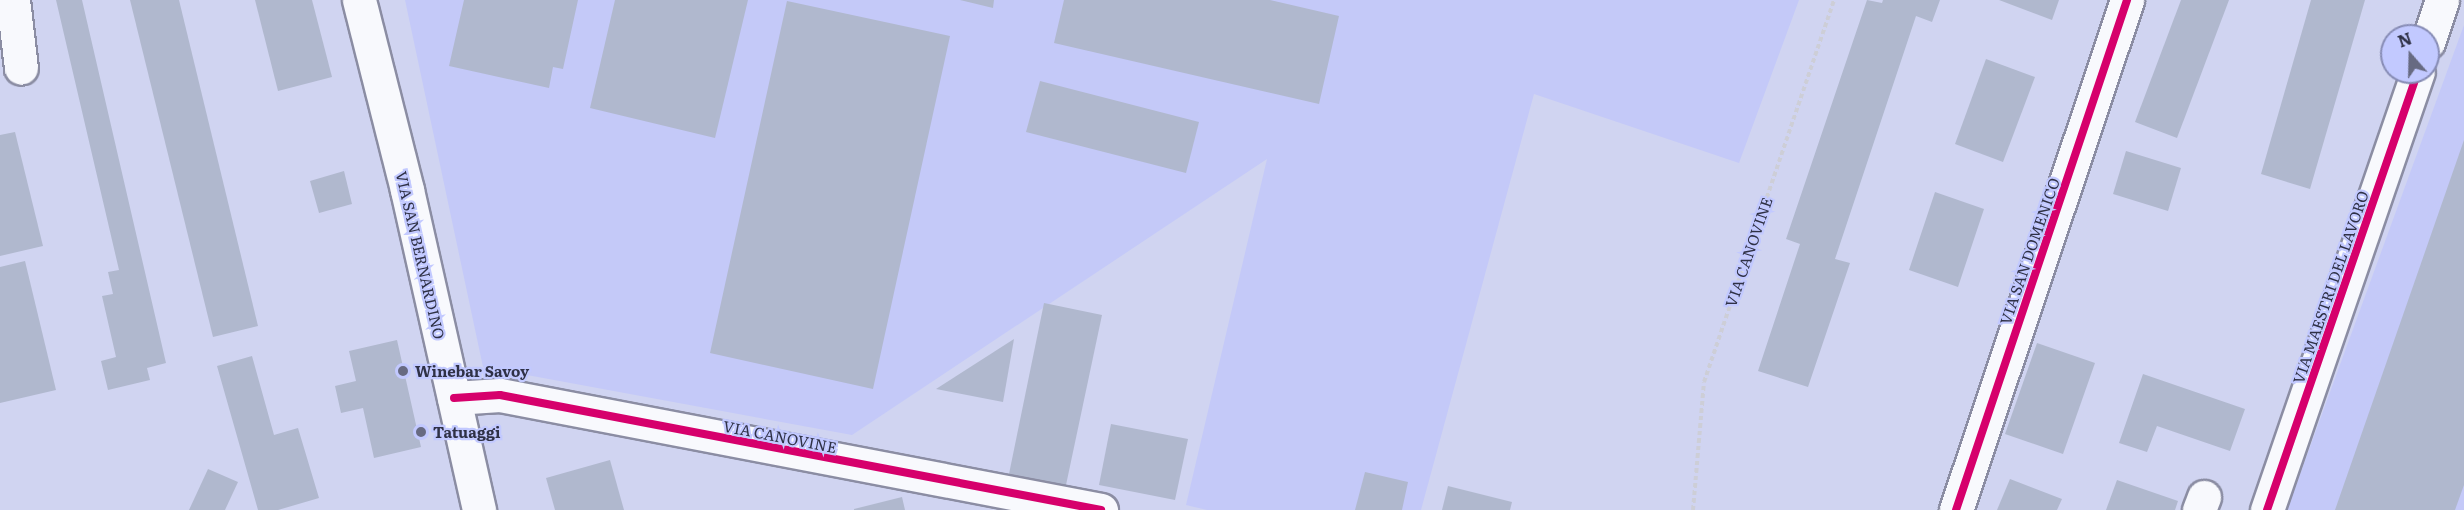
<!DOCTYPE html>
<html>
<head>
<meta charset="utf-8">
<style>
	body { margin:0 }
	#map { position:relative; width:2464px; height:510px; overflow:hidden; background:#d0d4f1; font-family:Literata,serif }
	div>[style] { position:absolute }
	[style*='--x'] { left:calc(var(--x)*1px); top:calc(var(--y)*1px); width:calc(var(--w)*1px); rotate:calc(var(--a)*1deg) }
	.built>* { inset:0; background:#c4c9f8 }
	.building>* { inset:0; background:#b0b8ce }
	.path>* { height:4px; margin-top:-2px; transform-origin:0; background:repeating-linear-gradient(90deg,#cdced7 0 4.5px,transparent 0 7.5px) }
	.roads { filter:drop-shadow(2px 0 #8b8da3) drop-shadow(-2px 0 #8b8da3) drop-shadow(0 2px #8b8da3) drop-shadow(0 -2px #8b8da3) }
	.street>* { height:33px; margin:-16.5px; padding:0 16.5px; transform-origin:16.5px; border-radius:16.5px; background:#f8f9fd }
	.secondary>* { height:33px; margin:-16.5px; padding:0 16.5px; transform-origin:16.5px; border-radius:16.5px; background:#f8f9fd }
	.cycleway>* { height:8px; margin:-4px; padding:0 4px; transform-origin:4px; border-radius:4px; background:#d6006c }
	.dots>* { width:16px; height:16px; translate:-50% -50%; box-sizing:border-box; border:3px solid #c2c9ff; border-radius:50% }
	span { translate:-50% -50%; white-space:nowrap; text-align:center; line-height:1.15; -webkit-text-stroke:4.5px #c2c9ff; paint-order:stroke }
	.street-label { font-size:15px; color:#2f3146 }
	.poi-label { font-size:15px; color:#2f3146; font-weight:700 }
	.left { translate:0 -50%; text-align:left }
	.north { position:absolute; left:2380px; top:24px; width:60px; height:60px; box-sizing:border-box; background:#c2c9ff; border:2px solid #878cb5; border-radius:50%; rotate:340deg; font-size:16px; font-weight:700; line-height:24px; text-align:center; color:#2f3146 }
	.north::after { content:''; display:block; margin:auto; width:21px; height:27px; background:#676a82; clip-path:polygon(50% 0,100% 100%,50% 72%,0 100%) }
</style>
</head>
<body>
<div id="map">
	<div class="built">
		<i style="clip-path:polygon(405px 0,1799px 0,1739px 163px,1534px 94px,1421px 510px,1207px 510px,1186px 505px,1267px 159px,852px 435px,483px 367px)"></i>
		<i style="clip-path:polygon(2464px 25px,2464px 510px,2287px 510px)"></i>
	</div>
	<div class="building">
		<i style="clip-path:polygon(56px 0,82px 0,166px 363px,147px 368px,150px 380px,108px 390px,101px 361px,116px 357px,102px 296px,113px 294px,108px 272px,119px 270px)"></i>
		<i style="clip-path:polygon(130px 0,179px 0,258px 326px,213px 337px)"></i>
		<i style="clip-path:polygon(255px 0,312px 0,332px 77px,278px 91px)"></i>
		<i style="clip-path:polygon(464px 0,578px 0,563px 69px,553px 67px,549px 88px,449px 66px)"></i>
		<i style="clip-path:polygon(615px 0,748px 0,715px 138px,590px 108px)"></i>
		<i style="clip-path:polygon(960px 0,994px 0,993px 8px)"></i>
		<i style="clip-path:polygon(1064px 0,1270px 0,1339px 16px,1319px 104px,1054px 43px)"></i>
		<i style="clip-path:polygon(1867px 0,1882px 3px,1883px 0,1940px 0,1932px 22px,1916px 16px,1835px 259px,1850px 263px,1808px 387px,1758px 371px,1800px 244px,1786px 239px)"></i>
		<i style="clip-path:polygon(1999px 0,2059px 0,2052px 20px)"></i>
		<i style="clip-path:polygon(2181px 0,2229px 0,2177px 138px,2135px 122px)"></i>
		<i style="clip-path:polygon(2311px 0,2365px 0,2310px 189px,2261px 174px)"></i>
		<i style="clip-path:polygon(787px 1px,950px 36px,873px 389px,710px 353px)"></i>
		<i style="clip-path:polygon(1986px 59px,2035px 77px,2003px 162px,1955px 144px)"></i>
		<i style="clip-path:polygon(1040px 81px,1199px 122px,1186px 173px,1026px 132px)"></i>
		<i style="clip-path:polygon(15px 132px,43px 246px,0 256px,0 135px)"></i>
		<i style="clip-path:polygon(2464px 140px,2464px 485px,2455px 510px,2335px 510px)"></i>
		<i style="clip-path:polygon(2126px 151px,2181px 168px,2168px 211px,2113px 194px)"></i>
		<i style="clip-path:polygon(344px 171px,352px 204px,319px 213px,310px 181px)"></i>
		<i style="clip-path:polygon(1935px 192px,1984px 209px,1958px 287px,1909px 270px)"></i>
		<i style="clip-path:polygon(25px 261px,56px 390px,0 403px,0 267px)"></i>
		<i style="clip-path:polygon(1044px 303px,1102px 315px,1066px 485px,1009px 474px)"></i>
		<i style="clip-path:polygon(1014px 339px,1003px 402px,936px 389px)"></i>
		<i style="clip-path:polygon(397px 340px,421px 447px,374px 458px,363px 408px,341px 413px,335px 386px,356px 381px,349px 351px)"></i>
		<i style="clip-path:polygon(2037px 343px,2095px 363px,2063px 454px,2005px 434px)"></i>
		<i style="clip-path:polygon(252px 356px,274px 435px,298px 428px,319px 498px,278px 510px,258px 510px,217px 366px)"></i>
		<i style="clip-path:polygon(2143px 374px,2245px 409px,2230px 451px,2157px 426px,2147px 452px,2119px 443px)"></i>
		<i style="clip-path:polygon(1111px 424px,1188px 439px,1175px 500px,1099px 485px)"></i>
		<i style="clip-path:polygon(610px 460px,624px 510px,555px 510px,546px 478px)"></i>
		<i style="clip-path:polygon(208px 469px,238px 482px,225px 510px,189px 510px)"></i>
		<i style="clip-path:polygon(1365px 472px,1408px 482px,1402px 510px,1355px 510px)"></i>
		<i style="clip-path:polygon(2010px 479px,2062px 499px,2057px 510px,1997px 510px)"></i>
		<i style="clip-path:polygon(2117px 480px,2178px 501px,2175px 510px,2106px 510px)"></i>
		<i style="clip-path:polygon(1448px 486px,1512px 502px,1510px 510px,1442px 510px)"></i>
		<i style="clip-path:polygon(902px 497px,905px 510px,854px 510px,854px 509px)"></i>
	</div>
	<div class="path">
		<i style="--x:1693;--y:510;--w:128;--a:-85.1"></i>
		<i style="--x:1704;--y:382;--w:404;--a:-71.2"></i>
	</div>
	<div class="roads">
		<div class="street">
			<i style="--x:13;--y:0;--w:68;--a:83.3"></i>
			<i style="--x:2428;--y:42;--w:44;--a:-71.6"></i>
			<i style="--x:454;--y:398;--w:46;--a:-3.7"></i>
			<i style="--x:500;--y:395;--w:612;--a:10.83"></i>
			<i style="--x:1956;--y:510;--w:538;--a:-71.46"></i>
			<i style="--x:2199;--y:510;--w:14;--a:-69"></i>
			<i style="--x:2267;--y:510;--w:463;--a:-71"></i>
		</div>
		<div class="secondary">
			<i style="--x:359;--y:0;--w:196;--a:75.8"></i>
			<i style="--x:407;--y:190;--w:328;--a:77.3"></i>
		</div>
	</div>
	<div class="cycleway">
		<i style="--x:454;--y:398;--w:46;--a:-3.7"></i>
		<i style="--x:500;--y:395;--w:612;--a:10.83"></i>
		<i style="--x:1956;--y:510;--w:538;--a:-71.46"></i>
		<i style="--x:2267;--y:510;--w:463;--a:-71"></i>
	</div>
	<div class="dots">
		<i style="left:403px;top:371px;background:#676a82"></i>
		<i style="left:421px;top:432px;background:#676a82"></i>
	</div>
	<div class="street-label">
		<span style="left:2029px;top:251px;rotate:-71deg">VIA SAN DOMENICO</span>
		<span style="left:1748px;top:252px;rotate:-71deg">VIA CANOVINE</span>
		<span style="left:421px;top:255px;rotate:77deg">VIA SAN BERNARDINO</span>
		<span style="left:2330px;top:287px;rotate:-71deg">VIA MAESTRI DEL LAVORO</span>
		<span style="left:780px;top:436px;rotate:11deg">VIA CANOVINE</span>
	</div>
	<div class="poi-label">
		<span class="left" style="left:415px;top:371px">Winebar Savoy</span>
		<span class="left" style="left:433px;top:432px">Tatuaggi</span>
	</div>
	<div class="north">N</div>
</div>
</body>
</html>
